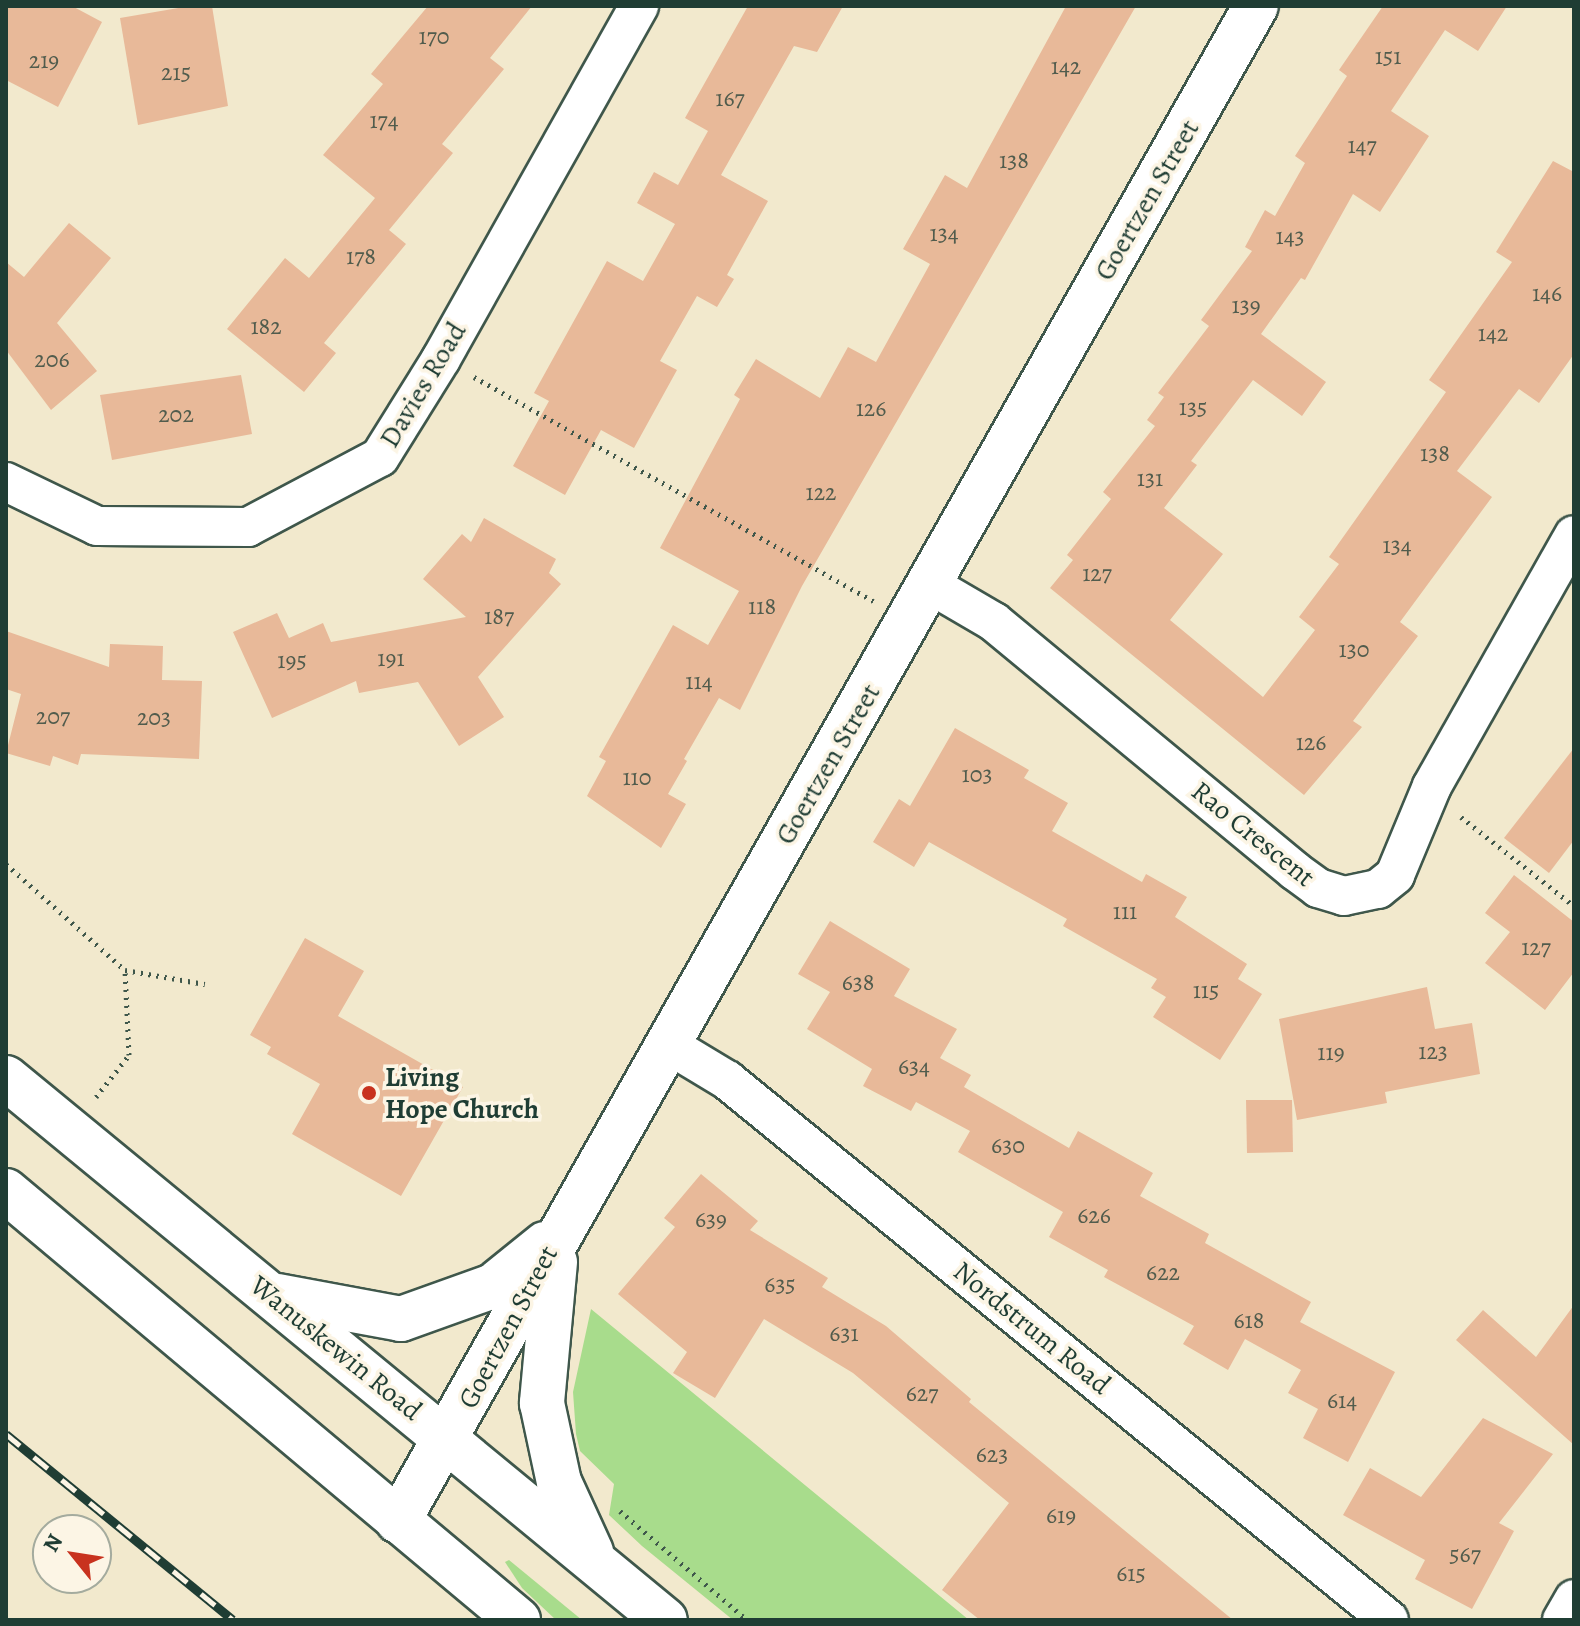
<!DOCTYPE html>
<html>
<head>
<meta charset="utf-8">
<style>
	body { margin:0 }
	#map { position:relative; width:1580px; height:1626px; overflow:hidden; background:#f2e9cd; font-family:Alegreya,serif }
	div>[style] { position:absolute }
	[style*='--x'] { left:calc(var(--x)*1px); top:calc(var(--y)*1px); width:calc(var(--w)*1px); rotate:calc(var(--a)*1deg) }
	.green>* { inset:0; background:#a8dc8c }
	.building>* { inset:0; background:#e8b999 }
	.path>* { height:5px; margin-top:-2.5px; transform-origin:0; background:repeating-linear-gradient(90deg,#3f574b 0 2px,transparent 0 8px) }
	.roads { filter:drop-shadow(2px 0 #3f574b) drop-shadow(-2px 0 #3f574b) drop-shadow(0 2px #3f574b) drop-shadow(0 -2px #3f574b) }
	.street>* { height:38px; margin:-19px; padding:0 19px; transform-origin:19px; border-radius:19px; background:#fff }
	.secondary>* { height:44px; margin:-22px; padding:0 22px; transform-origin:22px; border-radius:22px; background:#fff }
	.rail>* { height:9px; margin-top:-4.5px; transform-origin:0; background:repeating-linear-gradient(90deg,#fcf5e5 0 18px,#1f3d34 0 36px); box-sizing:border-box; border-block:2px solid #1f3d34 }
	.dots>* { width:22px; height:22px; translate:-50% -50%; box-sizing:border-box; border:4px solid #fcf5e5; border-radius:50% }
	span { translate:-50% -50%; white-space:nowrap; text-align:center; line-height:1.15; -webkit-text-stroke:7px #fcf5e5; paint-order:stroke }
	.number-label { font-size:24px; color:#515c4d }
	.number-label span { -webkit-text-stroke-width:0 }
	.street-label { font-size:28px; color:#1f3d34 }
	.poi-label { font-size:28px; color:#1f3d34; font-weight:700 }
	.left { translate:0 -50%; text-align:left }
	.frame { position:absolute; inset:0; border:8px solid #1f3d34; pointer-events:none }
	.north { position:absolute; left:32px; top:1514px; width:80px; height:80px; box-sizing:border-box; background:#fcf5e5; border:2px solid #a4ab9e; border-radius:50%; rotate:300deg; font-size:22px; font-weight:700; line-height:32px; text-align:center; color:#1f3d34 }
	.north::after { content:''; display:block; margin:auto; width:28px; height:36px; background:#c8321e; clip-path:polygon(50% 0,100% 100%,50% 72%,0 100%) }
</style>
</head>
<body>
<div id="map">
	<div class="green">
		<i style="clip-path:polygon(591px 1309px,969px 1620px,733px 1620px,642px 1546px,609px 1515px,614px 1484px,580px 1451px,576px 1434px,573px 1392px)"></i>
		<i style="clip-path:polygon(509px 1560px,582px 1620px,556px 1620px,522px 1588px,505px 1562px)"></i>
	</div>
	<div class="building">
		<i style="clip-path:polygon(6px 6px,72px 6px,102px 22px,58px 107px,6px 80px)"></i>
		<i style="clip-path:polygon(190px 6px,212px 6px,228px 106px,138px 125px,120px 18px)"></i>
		<i style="clip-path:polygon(428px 6px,532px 6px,490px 58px,504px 69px,442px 144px,453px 153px,389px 230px,406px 244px,324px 343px,336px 353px,304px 392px,227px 329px,285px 258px,309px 278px,375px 198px,323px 155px,383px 84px,371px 74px)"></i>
		<i style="clip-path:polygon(748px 6px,843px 6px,817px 52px,794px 46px,721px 175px,768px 201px,727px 275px,734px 279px,717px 307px,697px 296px,660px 361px,677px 370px,634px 448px,601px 430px,565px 495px,513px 466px,549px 401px,534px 393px,607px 261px,643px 281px,675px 224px,637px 203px,654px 172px,678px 185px,708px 131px,685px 118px)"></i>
		<i style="clip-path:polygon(1066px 6px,1136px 6px,802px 586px,740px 710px,719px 698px,684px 759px,687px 761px,668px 794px,686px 804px,661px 848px,587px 796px,606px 761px,599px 757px,673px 625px,708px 645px,739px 591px,660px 548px,740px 399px,734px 395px,756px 359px,820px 398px,848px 347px,876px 362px,930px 264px,903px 249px,945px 175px,967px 188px)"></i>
		<i style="clip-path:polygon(1383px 6px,1507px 6px,1478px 51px,1445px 30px,1391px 111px,1429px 136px,1380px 212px,1353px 194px,1305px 280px,1301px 278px,1261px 334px,1326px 382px,1302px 416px,1253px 380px,1191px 461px,1197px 465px,1164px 508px,1223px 554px,1170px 620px,1263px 697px,1315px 630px,1299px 617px,1339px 564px,1329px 557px,1446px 392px,1429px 380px,1512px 262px,1496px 252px,1553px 161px,1574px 172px,1574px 354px,1539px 403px,1519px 389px,1457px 471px,1492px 497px,1400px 622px,1418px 636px,1353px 721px,1362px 727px,1304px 795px,1050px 588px,1073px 560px,1067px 555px,1111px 499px,1103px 492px,1155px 426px,1147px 420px,1164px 397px,1158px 393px,1209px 326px,1201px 320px,1252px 251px,1245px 247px,1265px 210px,1275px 216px,1305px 163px,1295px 156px,1347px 76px,1339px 70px)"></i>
		<i style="clip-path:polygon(69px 223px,111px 258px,57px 323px,97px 371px,51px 410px,6px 350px,6px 262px,24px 277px)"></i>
		<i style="clip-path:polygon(241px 375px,252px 434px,112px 460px,100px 395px)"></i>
		<i style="clip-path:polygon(484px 518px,556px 559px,549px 573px,561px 584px,478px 677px,504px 717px,459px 746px,418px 682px,359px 693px,356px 681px,272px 718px,233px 632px,277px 613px,289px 638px,323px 623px,331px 642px,466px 617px,423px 579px,462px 534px,471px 542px)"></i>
		<i style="clip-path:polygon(6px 631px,109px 667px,110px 644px,163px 646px,162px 680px,202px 681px,199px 759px,81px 754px,78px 765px,53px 756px,50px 766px,6px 753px,21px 694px,6px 689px)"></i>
		<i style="clip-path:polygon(955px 728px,1029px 770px,1024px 778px,1068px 803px,1052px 831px,1142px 882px,1146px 874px,1187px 897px,1175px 917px,1247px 964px,1238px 979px,1262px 994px,1220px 1060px,1153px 1017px,1166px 997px,1151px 988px,1157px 979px,1063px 926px,1067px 919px,929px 842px,914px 867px,873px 842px,899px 799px,910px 806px)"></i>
		<i style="clip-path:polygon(1574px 748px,1574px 840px,1549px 873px,1504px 838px)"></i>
		<i style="clip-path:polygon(1514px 875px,1574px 922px,1574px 972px,1545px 1010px,1485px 963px,1510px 932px,1485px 913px)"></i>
		<i style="clip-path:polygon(830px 921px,910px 969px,894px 996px,957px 1029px,940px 1058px,971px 1075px,964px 1087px,1069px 1148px,1078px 1131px,1153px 1173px,1140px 1196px,1209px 1234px,1205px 1243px,1311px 1302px,1300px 1322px,1395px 1372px,1348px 1462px,1303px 1438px,1318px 1409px,1288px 1393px,1301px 1370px,1245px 1339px,1228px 1370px,1183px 1344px,1194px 1326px,1104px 1277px,1108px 1270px,1049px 1237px,1063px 1212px,958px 1152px,970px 1131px,916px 1102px,911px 1111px,863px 1086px,872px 1069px,807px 1029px,830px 992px,798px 974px)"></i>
		<i style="clip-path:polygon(305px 938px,364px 971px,338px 1016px,463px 1087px,401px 1196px,292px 1134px,320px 1084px,267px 1054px,271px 1047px,250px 1035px)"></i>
		<i style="clip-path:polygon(1427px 987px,1435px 1029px,1472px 1023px,1480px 1074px,1385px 1092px,1387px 1103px,1297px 1120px,1279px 1019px)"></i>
		<i style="clip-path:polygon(1246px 1100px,1292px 1100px,1293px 1152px,1247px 1153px)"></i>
		<i style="clip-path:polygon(701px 1174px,758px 1221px,750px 1230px,828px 1278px,822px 1287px,886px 1326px,971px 1399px,969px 1402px,1233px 1620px,980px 1620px,942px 1590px,1009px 1503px,853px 1373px,764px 1319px,715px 1398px,673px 1373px,687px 1352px,618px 1294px,675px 1227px,664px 1218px)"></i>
		<i style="clip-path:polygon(1574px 1305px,1574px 1445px,1456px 1340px,1483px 1310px,1536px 1357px)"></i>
		<i style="clip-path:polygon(1483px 1418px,1553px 1454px,1499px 1523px,1514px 1531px,1472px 1609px,1415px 1579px,1425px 1560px,1343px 1515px,1370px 1468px,1421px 1497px)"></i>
	</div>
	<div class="path">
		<i style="--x:474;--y:377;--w:458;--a:29.3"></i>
		<i style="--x:1461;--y:817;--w:144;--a:38.2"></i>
		<i style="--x:6;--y:864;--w:159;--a:41.7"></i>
		<i style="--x:125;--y:970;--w:81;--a:9.9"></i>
		<i style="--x:96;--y:1097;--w:53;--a:-51.8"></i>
		<i style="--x:129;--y:1055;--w:85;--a:-92.7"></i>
		<i style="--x:620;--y:1511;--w:167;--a:40.6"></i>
	</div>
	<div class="roads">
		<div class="street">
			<i style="--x:6;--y:482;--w:101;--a:25.8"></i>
			<i style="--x:97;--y:526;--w:151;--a:0.4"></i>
			<i style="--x:248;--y:527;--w:149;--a:-27.9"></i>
			<i style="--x:380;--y:457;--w:115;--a:-58.1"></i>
			<i style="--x:441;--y:359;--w:405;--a:-60.7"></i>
			<i style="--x:929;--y:584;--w:75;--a:30.3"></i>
			<i style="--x:994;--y:622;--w:391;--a:39.6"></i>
			<i style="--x:1295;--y:871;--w:29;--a:36"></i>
			<i style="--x:1318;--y:888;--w:27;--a:17"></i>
			<i style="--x:1344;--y:896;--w:35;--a:-12"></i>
			<i style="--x:1378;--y:889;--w:22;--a:-39"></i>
			<i style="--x:1395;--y:875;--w:96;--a:-67.4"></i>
			<i style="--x:1432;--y:786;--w:288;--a:-60.5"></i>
			<i style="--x:669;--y:1045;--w:68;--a:31.1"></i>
			<i style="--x:727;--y:1080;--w:854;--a:39.2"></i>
			<i style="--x:1562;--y:1620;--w:24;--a:-60"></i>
		</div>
		<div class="secondary">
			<i style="--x:6;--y:1078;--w:853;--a:39.44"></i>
			<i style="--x:6;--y:1191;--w:668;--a:39.96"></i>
			<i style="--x:555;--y:1262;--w:142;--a:95.3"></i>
			<i style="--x:542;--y:1403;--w:81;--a:77.9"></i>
			<i style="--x:559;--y:1482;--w:77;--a:65.4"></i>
			<i style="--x:277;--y:1296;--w:126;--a:10.5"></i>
			<i style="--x:401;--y:1319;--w:98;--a:-19.7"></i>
			<i style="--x:493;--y:1286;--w:67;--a:-38.9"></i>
			<i style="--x:398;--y:1521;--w:1741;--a:-60.48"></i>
		</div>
	</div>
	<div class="rail">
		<i style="--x:6;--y:1434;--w:293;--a:39.3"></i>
	</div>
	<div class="dots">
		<i style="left:369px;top:1093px;background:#c8321e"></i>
	</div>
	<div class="number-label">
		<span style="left:434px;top:37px">170</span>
		<span style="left:1388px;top:57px">151</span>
		<span style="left:44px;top:61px">219</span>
		<span style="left:1066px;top:67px">142</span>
		<span style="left:176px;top:73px">215</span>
		<span style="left:730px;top:99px">167</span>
		<span style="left:384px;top:121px">174</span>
		<span style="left:1362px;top:146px">147</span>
		<span style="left:1014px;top:161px">138</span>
		<span style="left:944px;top:234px">134</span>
		<span style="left:1290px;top:237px">143</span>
		<span style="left:361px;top:257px">178</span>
		<span style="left:1547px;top:294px">146</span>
		<span style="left:1246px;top:306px">139</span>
		<span style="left:266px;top:327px">182</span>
		<span style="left:1493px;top:334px">142</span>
		<span style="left:52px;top:360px">206</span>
		<span style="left:1193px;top:408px">135</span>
		<span style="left:871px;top:409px">126</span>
		<span style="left:176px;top:415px">202</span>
		<span style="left:1435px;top:454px">138</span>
		<span style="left:1150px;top:479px">131</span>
		<span style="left:821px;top:493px">122</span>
		<span style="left:1397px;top:546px">134</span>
		<span style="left:1097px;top:574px">127</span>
		<span style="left:762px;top:607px">118</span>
		<span style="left:499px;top:617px">187</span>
		<span style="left:1354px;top:650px">130</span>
		<span style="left:391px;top:659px">191</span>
		<span style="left:292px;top:661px">195</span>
		<span style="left:699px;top:682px">114</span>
		<span style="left:53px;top:717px">207</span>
		<span style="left:154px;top:718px">203</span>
		<span style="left:1311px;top:743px">126</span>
		<span style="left:977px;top:775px">103</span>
		<span style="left:637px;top:778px">110</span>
		<span style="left:1125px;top:912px">111</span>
		<span style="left:1536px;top:948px">127</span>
		<span style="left:858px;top:983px">638</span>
		<span style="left:1206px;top:991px">115</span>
		<span style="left:1433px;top:1052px">123</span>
		<span style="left:1331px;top:1053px">119</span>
		<span style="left:914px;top:1067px">634</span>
		<span style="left:1008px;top:1146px">630</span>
		<span style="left:1094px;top:1216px">626</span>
		<span style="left:711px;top:1220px">639</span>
		<span style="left:1163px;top:1273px">622</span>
		<span style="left:780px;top:1285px">635</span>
		<span style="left:1249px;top:1321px">618</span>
		<span style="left:844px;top:1334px">631</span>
		<span style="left:922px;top:1394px">627</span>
		<span style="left:1342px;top:1401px">614</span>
		<span style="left:992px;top:1455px">623</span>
		<span style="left:1061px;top:1516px">619</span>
		<span style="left:1465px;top:1555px">567</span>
		<span style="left:1131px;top:1574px">615</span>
	</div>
	<div class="street-label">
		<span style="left:1147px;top:200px;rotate:-60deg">Goertzen Street</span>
		<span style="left:423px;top:385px;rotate:-59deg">Davies Road</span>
		<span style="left:828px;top:764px;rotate:-60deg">Goertzen Street</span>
		<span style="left:1253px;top:834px;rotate:39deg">Rao Crescent</span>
		<span style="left:508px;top:1327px;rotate:-62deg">Goertzen Street</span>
		<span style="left:1032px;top:1328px;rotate:39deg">Nordstrum Road</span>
		<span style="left:336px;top:1348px;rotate:39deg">Wanuskewin Road</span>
	</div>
	<div class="poi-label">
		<span class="left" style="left:385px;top:1093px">Living<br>Hope Church</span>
	</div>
	<div class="frame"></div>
	<div class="north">N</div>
</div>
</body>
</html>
